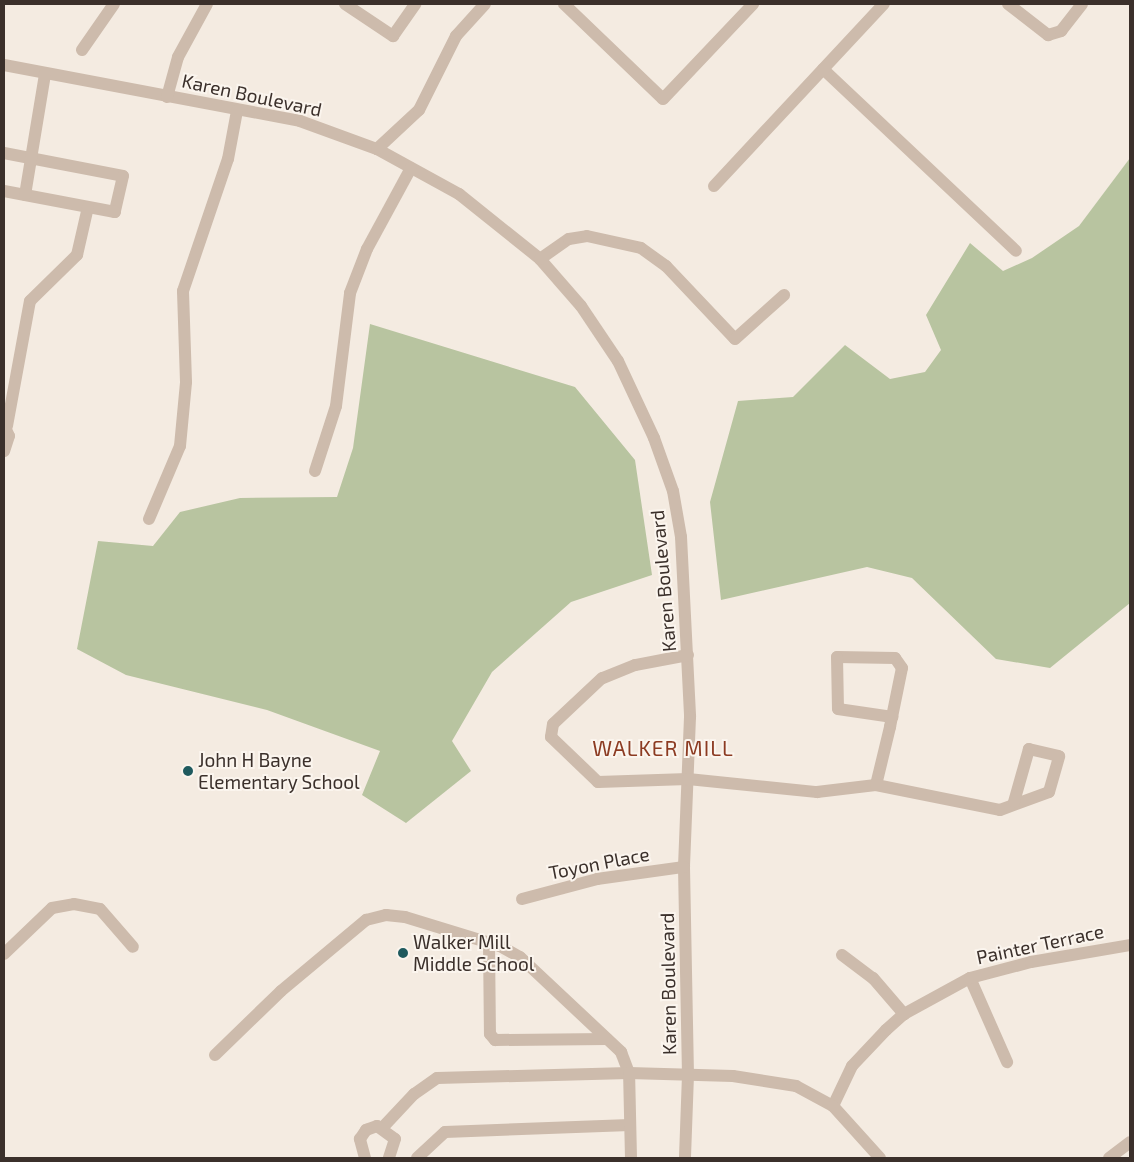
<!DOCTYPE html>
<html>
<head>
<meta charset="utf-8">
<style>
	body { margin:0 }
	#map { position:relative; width:1134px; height:1162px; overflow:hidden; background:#f4ebe1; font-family:"Exo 2",sans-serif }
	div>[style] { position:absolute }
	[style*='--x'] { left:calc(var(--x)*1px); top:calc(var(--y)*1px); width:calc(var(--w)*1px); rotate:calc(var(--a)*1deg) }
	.green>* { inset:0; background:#b8c4a0 }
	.minor>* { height:12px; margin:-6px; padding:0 6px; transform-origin:6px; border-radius:6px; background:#cdbbac }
	.dots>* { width:14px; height:14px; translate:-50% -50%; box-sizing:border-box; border:2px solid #fbf5ee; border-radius:50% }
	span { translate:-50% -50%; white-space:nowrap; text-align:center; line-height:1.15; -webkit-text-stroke:4px #fbf5ee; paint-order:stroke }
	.street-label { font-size:19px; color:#3b302b }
	.poi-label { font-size:19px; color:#3b302b }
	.left { translate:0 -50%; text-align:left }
	.quarter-label { font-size:21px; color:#8c3b22; letter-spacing:1px }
	.frame { position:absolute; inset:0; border:5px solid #3b302b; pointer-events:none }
</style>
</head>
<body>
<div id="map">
	<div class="green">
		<i style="clip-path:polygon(1130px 158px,1130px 603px,1050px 668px,996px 659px,912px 578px,867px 567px,721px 600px,710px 502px,738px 401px,793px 397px,845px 345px,890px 379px,925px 372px,941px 350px,926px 315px,970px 243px,1003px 271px,1032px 258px,1079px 226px)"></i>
		<i style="clip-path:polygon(370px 324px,575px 387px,635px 460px,652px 575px,571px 602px,492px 672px,452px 741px,471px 771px,406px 823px,362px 795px,380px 751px,267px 710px,126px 675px,77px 649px,98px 541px,153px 546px,180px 512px,240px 498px,337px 497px,353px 448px)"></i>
	</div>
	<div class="minor">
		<i style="--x:345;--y:4;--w:58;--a:33.7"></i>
		<i style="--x:393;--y:36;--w:39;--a:-55"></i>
		<i style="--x:564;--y:4;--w:137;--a:43.8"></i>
		<i style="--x:663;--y:99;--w:131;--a:-46.5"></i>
		<i style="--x:1008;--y:4;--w:51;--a:37.8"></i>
		<i style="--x:1048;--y:35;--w:14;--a:-17"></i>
		<i style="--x:1061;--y:31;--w:34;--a:-52"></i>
		<i style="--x:82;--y:50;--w:56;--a:-55.2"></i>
		<i style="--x:4;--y:65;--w:301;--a:10.7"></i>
		<i style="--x:300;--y:121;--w:82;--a:20"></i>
		<i style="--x:377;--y:149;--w:94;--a:28.8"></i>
		<i style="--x:459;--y:194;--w:104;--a:38.7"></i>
		<i style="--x:540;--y:259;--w:62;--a:48.9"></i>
		<i style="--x:581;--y:306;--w:66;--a:56.1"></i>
		<i style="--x:618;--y:361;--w:85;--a:64.9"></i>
		<i style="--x:654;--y:438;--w:56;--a:70.3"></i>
		<i style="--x:673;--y:491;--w:47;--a:80.1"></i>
		<i style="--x:681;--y:537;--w:180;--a:87.1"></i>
		<i style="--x:690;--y:717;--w:150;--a:92.3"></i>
		<i style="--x:684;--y:867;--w:208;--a:88.9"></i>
		<i style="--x:688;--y:1075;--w:83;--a:92.1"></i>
		<i style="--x:823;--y:69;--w:265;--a:43.3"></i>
		<i style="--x:167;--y:97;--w:41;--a:-74.6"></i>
		<i style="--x:178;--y:57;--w:60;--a:-61.3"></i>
		<i style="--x:377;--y:149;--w:57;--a:-42.9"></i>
		<i style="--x:419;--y:110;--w:83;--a:-63.4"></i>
		<i style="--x:456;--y:36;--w:43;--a:-47.8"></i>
		<i style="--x:4;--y:153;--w:121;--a:10.9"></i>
		<i style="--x:123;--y:176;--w:37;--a:103"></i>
		<i style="--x:115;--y:212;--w:113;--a:-169.3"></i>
		<i style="--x:714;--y:186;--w:249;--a:-47"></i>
		<i style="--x:25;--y:195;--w:123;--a:-80.6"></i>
		<i style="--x:540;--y:259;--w:35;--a:-35"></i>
		<i style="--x:569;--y:239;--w:18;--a:-9"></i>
		<i style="--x:587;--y:236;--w:55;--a:12.5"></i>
		<i style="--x:641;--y:248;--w:31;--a:36"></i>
		<i style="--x:666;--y:266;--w:100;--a:46.6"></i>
		<i style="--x:735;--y:339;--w:66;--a:-41.9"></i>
		<i style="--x:4;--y:425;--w:12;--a:66"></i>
		<i style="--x:9;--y:436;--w:16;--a:108"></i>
		<i style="--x:7;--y:426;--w:127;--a:-79.6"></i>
		<i style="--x:30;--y:301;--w:66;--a:-44.4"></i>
		<i style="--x:77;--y:255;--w:49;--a:-77.1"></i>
		<i style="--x:315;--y:471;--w:68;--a:-72.1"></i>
		<i style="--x:336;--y:406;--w:114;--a:-82.9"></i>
		<i style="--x:350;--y:293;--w:47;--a:-68.9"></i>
		<i style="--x:367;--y:249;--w:92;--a:-61.5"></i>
		<i style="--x:149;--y:519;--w:79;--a:-67"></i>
		<i style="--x:180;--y:446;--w:64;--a:-84.6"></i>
		<i style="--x:186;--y:382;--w:91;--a:-91.9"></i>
		<i style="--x:183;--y:291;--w:139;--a:-71.2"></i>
		<i style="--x:228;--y:159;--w:49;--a:-79.4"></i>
		<i style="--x:688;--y:655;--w:54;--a:169.3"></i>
		<i style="--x:635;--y:665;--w:35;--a:158"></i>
		<i style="--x:602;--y:678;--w:67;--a:136.8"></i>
		<i style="--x:553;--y:724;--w:13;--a:99"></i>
		<i style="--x:551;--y:737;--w:65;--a:43.8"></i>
		<i style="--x:598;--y:782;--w:90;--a:-1.9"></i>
		<i style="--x:688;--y:779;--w:130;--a:5.8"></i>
		<i style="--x:817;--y:792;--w:59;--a:-6.8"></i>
		<i style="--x:876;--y:785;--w:60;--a:-76.4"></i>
		<i style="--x:890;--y:727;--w:10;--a:-79"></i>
		<i style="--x:892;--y:717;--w:50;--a:-78.5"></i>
		<i style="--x:902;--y:668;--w:12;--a:-125"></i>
		<i style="--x:895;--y:658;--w:58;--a:-179"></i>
		<i style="--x:837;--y:657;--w:52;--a:88.9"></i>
		<i style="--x:838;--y:709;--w:55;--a:8.4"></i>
		<i style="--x:876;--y:785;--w:126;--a:11.4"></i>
		<i style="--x:1000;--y:810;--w:52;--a:-20.2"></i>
		<i style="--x:1049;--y:792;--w:37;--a:-74"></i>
		<i style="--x:1059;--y:756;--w:31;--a:-167"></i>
		<i style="--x:1029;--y:749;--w:55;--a:105.8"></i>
		<i style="--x:522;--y:899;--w:78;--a:-14.9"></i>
		<i style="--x:597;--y:879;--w:88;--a:-7.9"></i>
		<i style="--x:489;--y:943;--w:91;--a:89.4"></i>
		<i style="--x:490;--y:1034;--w:8;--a:50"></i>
		<i style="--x:495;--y:1040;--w:112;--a:-0.5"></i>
		<i style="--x:4;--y:954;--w:66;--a:-43.8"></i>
		<i style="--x:52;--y:908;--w:22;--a:-10"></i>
		<i style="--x:74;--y:904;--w:26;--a:11"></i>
		<i style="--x:100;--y:909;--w:50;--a:49"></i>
		<i style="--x:842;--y:955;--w:39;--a:37"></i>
		<i style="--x:873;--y:978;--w:48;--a:49.3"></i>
		<i style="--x:970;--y:978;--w:92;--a:66.2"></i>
		<i style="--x:215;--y:1055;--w:92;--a:-44.1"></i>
		<i style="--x:281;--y:991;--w:111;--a:-39.9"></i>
		<i style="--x:366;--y:920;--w:21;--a:-14"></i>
		<i style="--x:386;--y:915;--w:19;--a:6"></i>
		<i style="--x:405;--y:917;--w:99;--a:17"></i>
		<i style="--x:500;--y:946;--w:23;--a:29"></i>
		<i style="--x:520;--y:957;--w:139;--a:43.2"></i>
		<i style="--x:621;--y:1052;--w:22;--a:69"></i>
		<i style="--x:629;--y:1073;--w:192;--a:178.5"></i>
		<i style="--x:437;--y:1078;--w:28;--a:145"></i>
		<i style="--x:414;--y:1094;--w:45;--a:133.2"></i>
		<i style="--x:833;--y:1106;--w:44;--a:-64.6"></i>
		<i style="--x:852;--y:1066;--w:50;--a:-46.6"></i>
		<i style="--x:886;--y:1030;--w:24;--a:-42"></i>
		<i style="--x:904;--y:1014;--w:75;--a:-28.6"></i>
		<i style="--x:970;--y:978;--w:63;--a:-14.7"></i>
		<i style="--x:1031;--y:962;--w:100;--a:-9.7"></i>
		<i style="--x:365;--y:1158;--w:20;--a:-105"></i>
		<i style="--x:360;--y:1139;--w:11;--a:-56"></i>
		<i style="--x:366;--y:1130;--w:12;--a:-20"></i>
		<i style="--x:377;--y:1126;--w:22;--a:36"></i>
		<i style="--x:395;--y:1139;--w:20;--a:108"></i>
		<i style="--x:417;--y:1158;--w:38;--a:-43"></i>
		<i style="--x:445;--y:1132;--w:185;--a:-2.2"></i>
		<i style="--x:631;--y:1158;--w:85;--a:-91.3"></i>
		<i style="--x:629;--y:1073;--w:104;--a:1.7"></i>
		<i style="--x:733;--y:1076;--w:64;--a:9"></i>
		<i style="--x:796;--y:1086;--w:42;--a:28.4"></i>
		<i style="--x:833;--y:1106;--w:70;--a:47.9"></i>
		<i style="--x:1109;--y:1158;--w:26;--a:-37"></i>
	</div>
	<div class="dots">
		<i style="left:188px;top:771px;background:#1f5a5e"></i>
		<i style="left:403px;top:953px;background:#1f5a5e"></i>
	</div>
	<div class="street-label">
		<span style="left:252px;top:95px;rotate:12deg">Karen Boulevard</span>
		<span style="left:663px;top:581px;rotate:-95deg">Karen Boulevard</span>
		<span style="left:599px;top:863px;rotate:-11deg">Toyon Place</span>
		<span style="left:1040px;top:944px;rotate:-12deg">Painter Terrace</span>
		<span style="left:668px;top:984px;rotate:-91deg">Karen Boulevard</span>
	</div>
	<div class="poi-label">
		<span class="left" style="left:198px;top:771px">John H Bayne<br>Elementary School</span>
		<span class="left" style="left:413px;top:953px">Walker Mill<br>Middle School</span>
	</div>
	<div class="quarter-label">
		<span style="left:663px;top:748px">WALKER MILL</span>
	</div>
	<div class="frame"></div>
</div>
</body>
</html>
